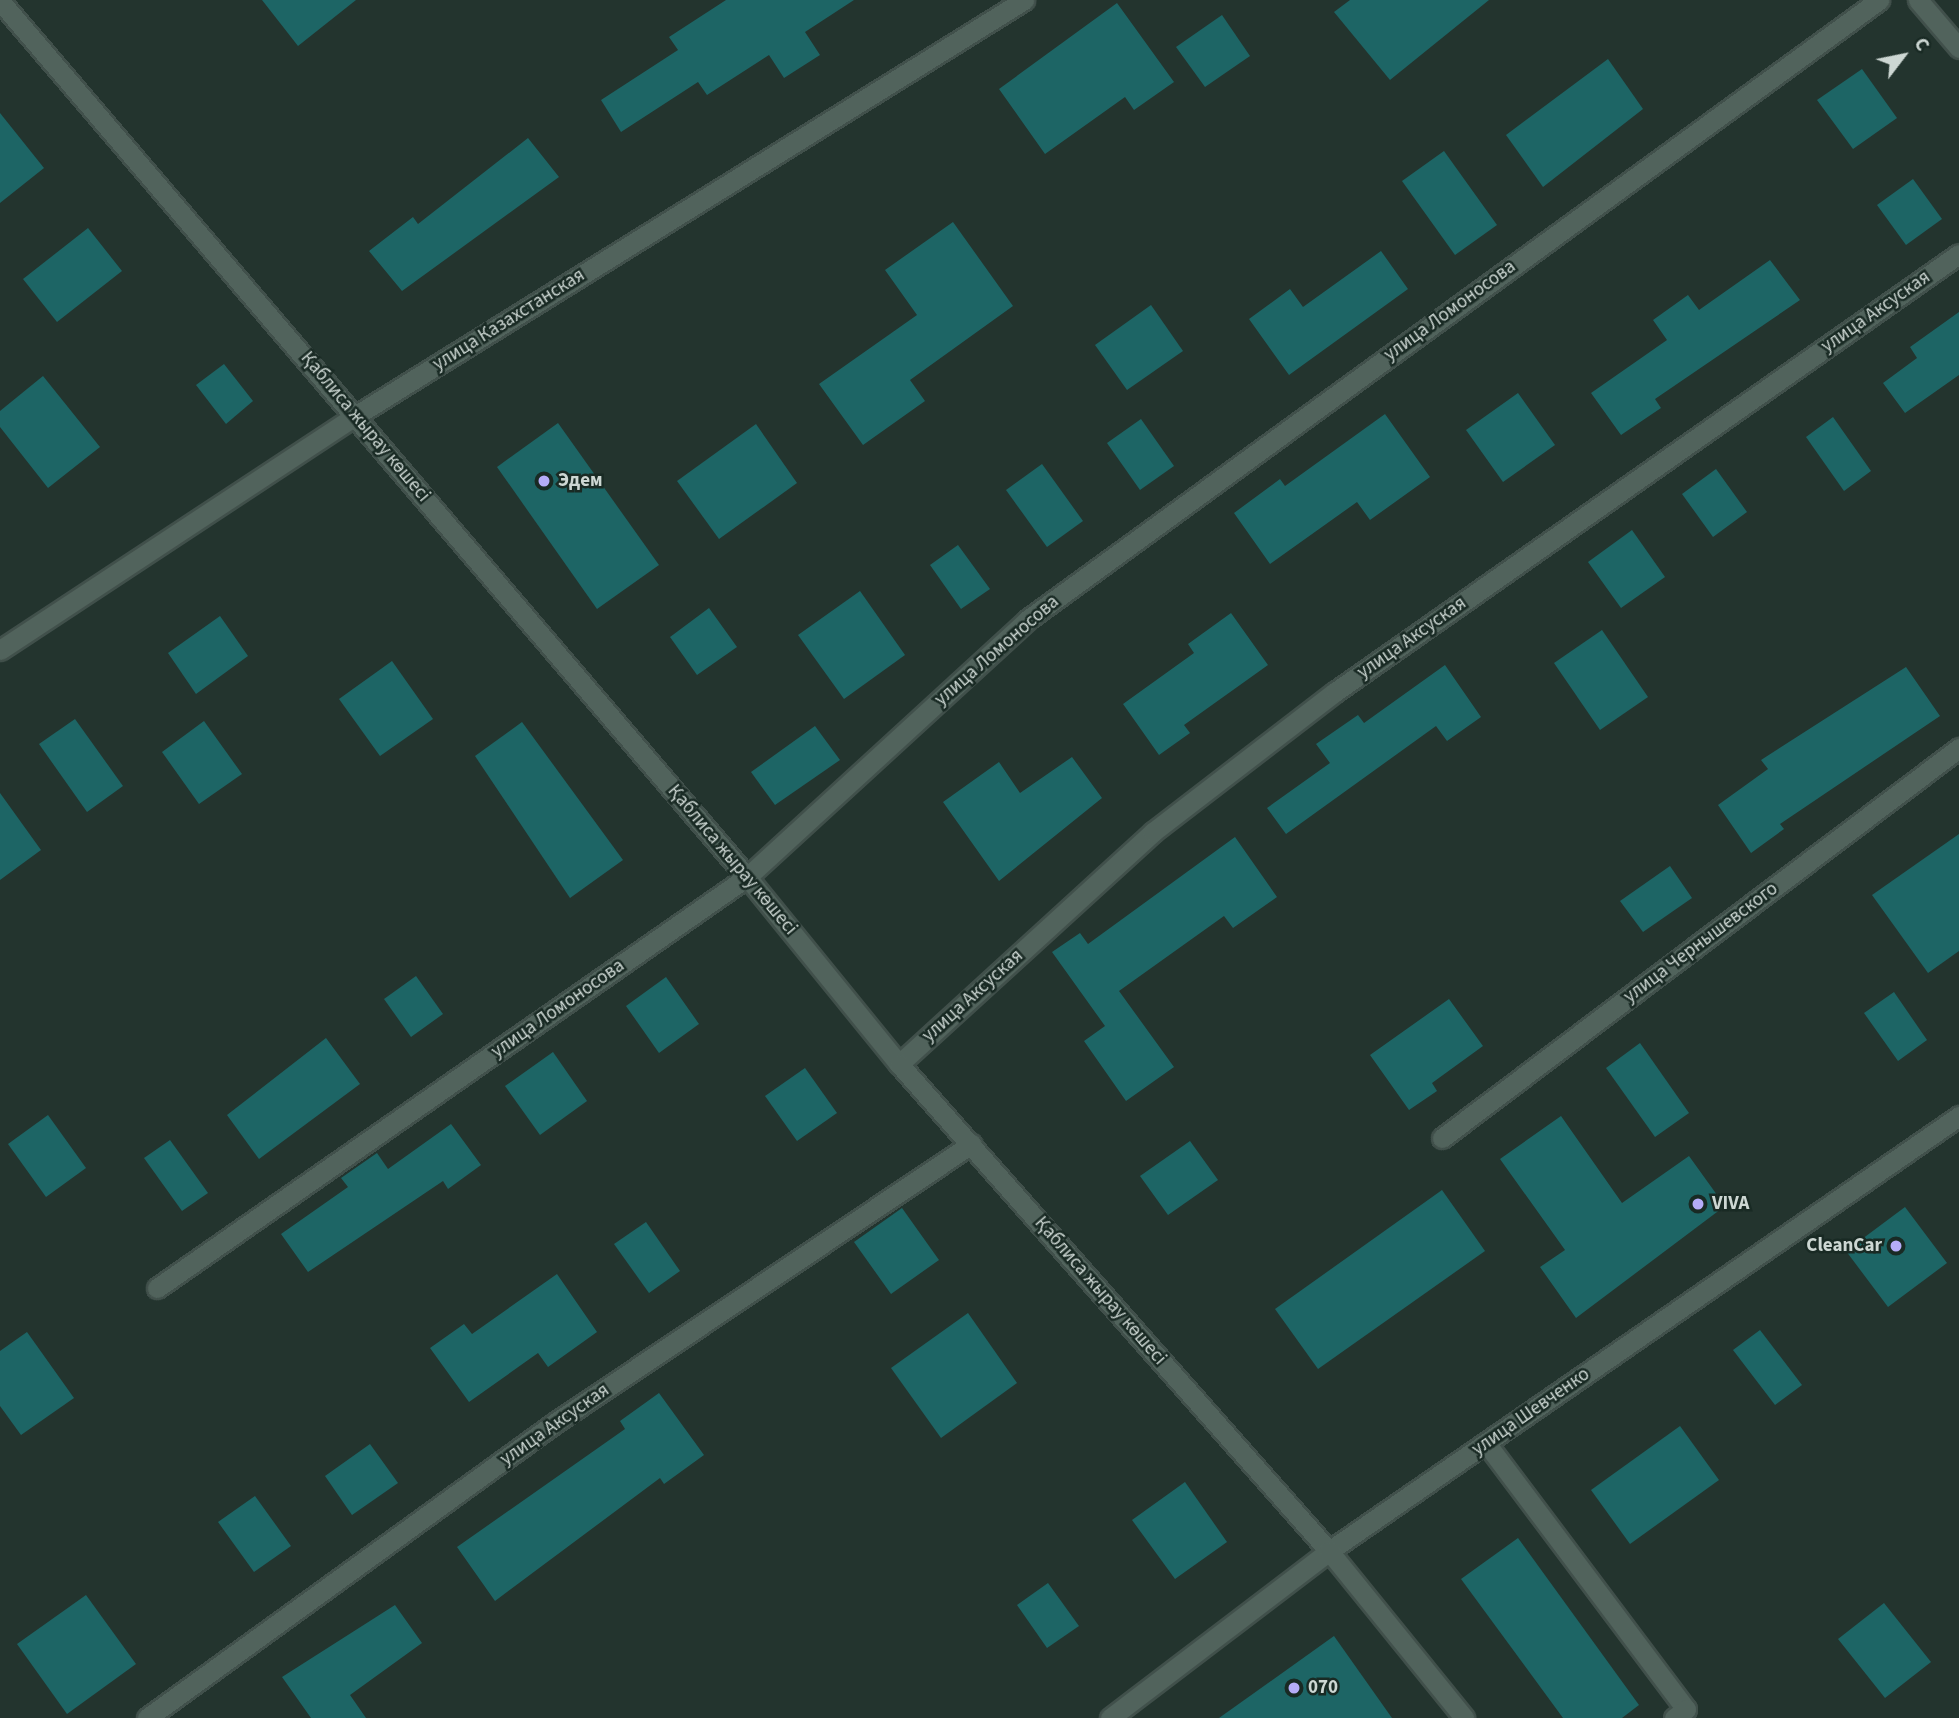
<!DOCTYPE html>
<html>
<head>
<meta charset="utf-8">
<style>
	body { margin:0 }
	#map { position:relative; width:1959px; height:1718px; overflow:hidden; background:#23342e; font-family:"Source Sans 3",sans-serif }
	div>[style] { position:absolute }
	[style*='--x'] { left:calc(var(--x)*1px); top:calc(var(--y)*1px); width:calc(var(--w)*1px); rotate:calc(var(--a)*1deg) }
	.building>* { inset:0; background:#1d6565 }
	.roads { filter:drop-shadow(2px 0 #41504b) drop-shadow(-2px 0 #41504b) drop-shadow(0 2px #41504b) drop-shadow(0 -2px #41504b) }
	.service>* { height:19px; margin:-9.5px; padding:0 9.5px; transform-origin:9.5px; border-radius:9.5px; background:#51635c }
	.minor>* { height:19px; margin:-9.5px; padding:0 9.5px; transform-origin:9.5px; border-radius:9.5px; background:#51635c }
	.tertiary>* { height:19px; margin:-9.5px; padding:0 9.5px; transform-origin:9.5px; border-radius:9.5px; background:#51635c }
	.secondary>* { height:19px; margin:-9.5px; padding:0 9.5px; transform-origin:9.5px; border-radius:9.5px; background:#51635c }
	.dots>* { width:19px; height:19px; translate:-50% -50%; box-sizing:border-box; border:4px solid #192a24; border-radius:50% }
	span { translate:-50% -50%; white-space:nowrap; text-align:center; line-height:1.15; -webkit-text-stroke:5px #192a24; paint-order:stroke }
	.street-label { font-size:19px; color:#cdd7d3 }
	.poi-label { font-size:19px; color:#cdd7d3; font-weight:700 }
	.left { translate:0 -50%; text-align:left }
	.right { translate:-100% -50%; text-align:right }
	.north { position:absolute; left:1868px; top:21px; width:70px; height:70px; -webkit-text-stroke:5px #192a24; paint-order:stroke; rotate:58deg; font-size:19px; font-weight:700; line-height:28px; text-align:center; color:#cdd7d3 }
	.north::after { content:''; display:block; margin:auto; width:24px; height:32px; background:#cdd7d3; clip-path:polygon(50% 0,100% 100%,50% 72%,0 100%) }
</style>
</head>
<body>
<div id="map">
	<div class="building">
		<i style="clip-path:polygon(262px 0,356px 0,298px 46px)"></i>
		<i style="clip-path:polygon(726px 0,854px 0,805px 32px,820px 55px,784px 78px,769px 55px,707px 95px,698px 82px,621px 132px,601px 100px,678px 50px,669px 37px)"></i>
		<i style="clip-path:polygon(1350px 0,1489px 0,1390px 80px,1334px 12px)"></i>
		<i style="clip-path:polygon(1117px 3px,1174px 82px,1134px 110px,1125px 97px,1045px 154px,999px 89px)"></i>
		<i style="clip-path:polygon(1222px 15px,1250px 56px,1205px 87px,1176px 47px)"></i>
		<i style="clip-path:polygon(1608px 59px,1643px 109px,1543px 187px,1506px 135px)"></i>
		<i style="clip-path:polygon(1862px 69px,1897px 118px,1853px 149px,1817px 100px)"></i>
		<i style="clip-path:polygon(0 113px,44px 168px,0 203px)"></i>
		<i style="clip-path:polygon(528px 138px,559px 177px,402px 291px,369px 251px,413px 217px,418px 224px)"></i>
		<i style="clip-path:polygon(1444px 151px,1497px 225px,1455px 255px,1402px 181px)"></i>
		<i style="clip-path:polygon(1913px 179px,1942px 219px,1906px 245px,1877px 205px)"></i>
		<i style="clip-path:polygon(953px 222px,1013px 306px,910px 380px,925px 401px,863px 445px,819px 384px,917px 315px,885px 270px)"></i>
		<i style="clip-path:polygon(88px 228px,122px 271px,57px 322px,23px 279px)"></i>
		<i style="clip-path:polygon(1381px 251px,1408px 289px,1289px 375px,1249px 319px,1290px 289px,1303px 307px)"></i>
		<i style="clip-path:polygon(1770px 260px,1800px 300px,1655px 399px,1661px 408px,1621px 435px,1591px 393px,1667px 340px,1653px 320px,1688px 295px,1699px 310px)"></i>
		<i style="clip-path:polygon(1151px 305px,1183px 351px,1127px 390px,1095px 345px)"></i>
		<i style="clip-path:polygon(1959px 312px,1959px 375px,1905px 413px,1883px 383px,1917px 358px,1910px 347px)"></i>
		<i style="clip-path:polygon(224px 364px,253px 401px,226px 424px,196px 385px)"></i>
		<i style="clip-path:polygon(43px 376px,100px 447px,48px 488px,0 427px,0 411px)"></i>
		<i style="clip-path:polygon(1518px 393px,1555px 445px,1503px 482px,1466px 430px)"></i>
		<i style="clip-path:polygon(1385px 414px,1430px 477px,1370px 520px,1357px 502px,1270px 564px,1234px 513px,1280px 479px,1285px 486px)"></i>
		<i style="clip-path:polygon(1833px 417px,1871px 471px,1844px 491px,1806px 437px)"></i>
		<i style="clip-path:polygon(1141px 419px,1174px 466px,1140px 490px,1107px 443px)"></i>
		<i style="clip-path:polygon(558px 423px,659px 565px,597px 609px,497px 467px)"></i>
		<i style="clip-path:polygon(756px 424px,797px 483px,719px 539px,677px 481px)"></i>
		<i style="clip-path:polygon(1042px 464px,1083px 521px,1047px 547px,1006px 490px)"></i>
		<i style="clip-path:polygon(1716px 469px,1747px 512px,1713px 537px,1682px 494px)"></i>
		<i style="clip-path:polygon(1632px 530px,1665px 577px,1621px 608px,1588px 562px)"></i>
		<i style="clip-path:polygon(958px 545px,990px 589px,961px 609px,930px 565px)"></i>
		<i style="clip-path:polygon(860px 591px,905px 655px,844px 699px,798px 635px)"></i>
		<i style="clip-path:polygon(709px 608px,737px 647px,697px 675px,670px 637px)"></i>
		<i style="clip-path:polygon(1231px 613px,1268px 665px,1184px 725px,1190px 733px,1159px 755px,1123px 704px,1194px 653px,1188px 644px)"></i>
		<i style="clip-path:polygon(220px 616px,248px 656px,196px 694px,168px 653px)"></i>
		<i style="clip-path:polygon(1602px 630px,1648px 697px,1600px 730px,1554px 663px)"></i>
		<i style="clip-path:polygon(392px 661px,433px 719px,380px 756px,339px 699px)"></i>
		<i style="clip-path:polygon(1445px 665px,1481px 717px,1447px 741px,1436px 726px,1286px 834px,1267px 808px,1330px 763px,1316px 744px,1358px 715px,1364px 723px)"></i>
		<i style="clip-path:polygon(1906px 667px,1940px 716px,1780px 824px,1784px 829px,1751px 853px,1718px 805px,1768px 769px,1761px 760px)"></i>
		<i style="clip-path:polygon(75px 719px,123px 786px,87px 812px,39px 744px)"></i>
		<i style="clip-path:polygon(204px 721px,242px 774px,199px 804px,162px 752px)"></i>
		<i style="clip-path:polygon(522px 722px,623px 860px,570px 898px,475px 756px)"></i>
		<i style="clip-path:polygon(815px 726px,840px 760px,775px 805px,751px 772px)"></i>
		<i style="clip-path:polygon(1072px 757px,1102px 798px,999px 881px,943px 802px,999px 762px,1020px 793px)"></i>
		<i style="clip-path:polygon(0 793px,41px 850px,0 880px)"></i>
		<i style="clip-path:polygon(1959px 834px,1959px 951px,1928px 973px,1872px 895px)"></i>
		<i style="clip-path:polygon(1235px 837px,1277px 897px,1233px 928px,1224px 916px,1119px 991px,1174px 1067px,1126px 1101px,1084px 1041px,1105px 1026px,1052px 952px,1080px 933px,1088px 944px)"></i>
		<i style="clip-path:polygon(1670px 866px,1692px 898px,1643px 932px,1620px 901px)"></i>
		<i style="clip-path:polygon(416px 976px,443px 1014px,411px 1037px,384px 999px)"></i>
		<i style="clip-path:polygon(666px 977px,699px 1024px,659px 1053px,626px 1006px)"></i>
		<i style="clip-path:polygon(1894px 992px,1927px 1040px,1898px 1061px,1864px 1013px)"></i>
		<i style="clip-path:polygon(1449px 999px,1483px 1046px,1432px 1083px,1437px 1091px,1409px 1110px,1370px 1055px)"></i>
		<i style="clip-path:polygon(326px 1038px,360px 1084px,259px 1159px,227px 1115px)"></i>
		<i style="clip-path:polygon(1640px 1043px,1689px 1113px,1655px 1137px,1606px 1068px)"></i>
		<i style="clip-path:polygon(553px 1052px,587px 1101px,540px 1135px,505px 1086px)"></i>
		<i style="clip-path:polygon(805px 1068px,837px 1113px,797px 1141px,765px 1096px)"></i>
		<i style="clip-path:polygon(48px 1115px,86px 1168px,46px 1197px,8px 1144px)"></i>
		<i style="clip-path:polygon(1561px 1116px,1622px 1203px,1689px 1156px,1725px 1206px,1576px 1318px,1540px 1267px,1565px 1250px,1500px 1159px)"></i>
		<i style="clip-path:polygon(451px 1124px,481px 1165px,448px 1189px,443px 1181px,308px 1272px,281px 1234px,348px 1187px,341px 1178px,377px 1153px,388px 1169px)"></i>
		<i style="clip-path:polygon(170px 1140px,208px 1193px,182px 1211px,144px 1158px)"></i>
		<i style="clip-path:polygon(1190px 1141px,1218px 1180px,1168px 1215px,1140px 1176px)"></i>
		<i style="clip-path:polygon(1442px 1190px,1485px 1251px,1318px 1369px,1275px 1309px)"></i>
		<i style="clip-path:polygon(1905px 1207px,1947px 1263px,1888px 1307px,1846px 1251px)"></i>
		<i style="clip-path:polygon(902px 1208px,939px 1260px,891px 1294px,854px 1242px)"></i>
		<i style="clip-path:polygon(646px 1222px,680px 1271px,649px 1293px,614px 1244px)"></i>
		<i style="clip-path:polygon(557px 1274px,597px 1332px,548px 1367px,538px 1353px,469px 1402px,430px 1348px,464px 1324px,472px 1334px)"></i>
		<i style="clip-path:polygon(968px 1313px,1017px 1383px,941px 1438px,891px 1368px)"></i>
		<i style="clip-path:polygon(1760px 1330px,1802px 1385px,1775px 1405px,1733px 1350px)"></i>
		<i style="clip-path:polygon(27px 1332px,74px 1398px,21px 1435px,0 1406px,0 1351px)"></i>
		<i style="clip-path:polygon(659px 1393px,704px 1455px,664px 1484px,660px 1478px,495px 1601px,457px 1547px,625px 1429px,620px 1421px)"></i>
		<i style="clip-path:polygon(1680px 1426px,1719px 1480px,1630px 1544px,1591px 1490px)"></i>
		<i style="clip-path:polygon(370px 1444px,398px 1483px,352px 1515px,325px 1476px)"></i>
		<i style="clip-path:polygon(1185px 1482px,1227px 1542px,1175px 1579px,1132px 1520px)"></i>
		<i style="clip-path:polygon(255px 1496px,291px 1546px,254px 1572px,218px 1522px)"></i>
		<i style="clip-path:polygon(1518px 1538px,1639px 1705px,1622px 1718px,1563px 1718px,1461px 1579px)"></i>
		<i style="clip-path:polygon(1048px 1583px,1079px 1626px,1047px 1648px,1017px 1605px)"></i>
		<i style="clip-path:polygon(86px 1595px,136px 1664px,67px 1714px,17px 1644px)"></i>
		<i style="clip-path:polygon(1884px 1603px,1931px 1662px,1885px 1698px,1838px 1639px)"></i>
		<i style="clip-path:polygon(395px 1605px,422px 1643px,350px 1695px,366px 1718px,311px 1718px,282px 1677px)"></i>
		<i style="clip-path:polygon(1334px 1636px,1392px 1718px,1219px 1718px)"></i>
	</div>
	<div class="roads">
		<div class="service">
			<i style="--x:1486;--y:1443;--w:333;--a:53.1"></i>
			<i style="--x:1686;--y:1709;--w:15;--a:143"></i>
		</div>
		<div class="minor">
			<i style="--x:0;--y:650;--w:425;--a:-33.4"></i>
			<i style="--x:355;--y:416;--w:788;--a:-31.87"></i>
			<i style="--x:899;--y:1064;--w:344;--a:-42.4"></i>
			<i style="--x:1153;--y:832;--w:230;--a:-37.6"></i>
			<i style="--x:1335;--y:692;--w:762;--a:-35.07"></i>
			<i style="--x:1442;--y:1138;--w:648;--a:-37.03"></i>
			<i style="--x:157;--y:1288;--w:719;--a:-34.86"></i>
			<i style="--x:747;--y:877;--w:380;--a:-42.5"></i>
			<i style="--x:1027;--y:620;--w:1054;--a:-36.04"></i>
			<i style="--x:147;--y:1718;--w:505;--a:-35.89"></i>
			<i style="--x:556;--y:1422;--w:500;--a:-33.8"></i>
			<i style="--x:1110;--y:1718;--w:275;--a:-37.3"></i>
			<i style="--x:1329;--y:1551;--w:766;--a:-34.62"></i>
		</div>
		<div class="tertiary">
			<i style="--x:0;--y:1;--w:1151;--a:49.54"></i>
			<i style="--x:747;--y:877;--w:241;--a:50.9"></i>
			<i style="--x:899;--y:1064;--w:650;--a:48.56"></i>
			<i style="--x:1329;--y:1551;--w:215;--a:51"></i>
		</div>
		<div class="secondary">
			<i style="--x:1918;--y:0;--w:63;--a:49.5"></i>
		</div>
	</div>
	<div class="dots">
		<i style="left:544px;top:481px;background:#b5acf8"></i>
		<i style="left:1698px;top:1204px;background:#b5acf8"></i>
		<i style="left:1896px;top:1246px;background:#b5acf8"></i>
		<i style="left:1294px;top:1688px;background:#b5acf8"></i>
	</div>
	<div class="street-label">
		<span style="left:1450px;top:311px;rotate:-36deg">улица Ломоносова</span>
		<span style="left:1876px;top:312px;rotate:-35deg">улица Аксуская</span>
		<span style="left:509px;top:320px;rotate:-32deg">улица Казахстанская</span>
		<span style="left:365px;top:427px;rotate:50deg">Қаблиса жырау көшесі</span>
		<span style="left:1412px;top:638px;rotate:-35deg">улица Аксуская</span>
		<span style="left:997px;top:651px;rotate:-41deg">улица Ломоносова</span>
		<span style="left:732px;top:860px;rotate:50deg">Қаблиса жырау көшесі</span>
		<span style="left:1701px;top:943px;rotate:-37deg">улица Чернышевского</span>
		<span style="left:973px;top:996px;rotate:-42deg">улица Аксуская</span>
		<span style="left:558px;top:1009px;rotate:-35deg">улица Ломоносова</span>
		<span style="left:1100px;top:1291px;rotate:49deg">Қаблиса жырау көшесі</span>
		<span style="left:1531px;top:1412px;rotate:-35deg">улица Шевченко</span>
		<span style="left:555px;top:1425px;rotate:-35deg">улица Аксуская</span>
	</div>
	<div class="poi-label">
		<span class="left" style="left:558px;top:481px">Эдем</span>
		<span class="left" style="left:1712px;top:1204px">VIVA</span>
		<span class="right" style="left:1882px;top:1246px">CleanCar</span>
		<span class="left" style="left:1308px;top:1688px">070</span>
	</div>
	<div class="north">С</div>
</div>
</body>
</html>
